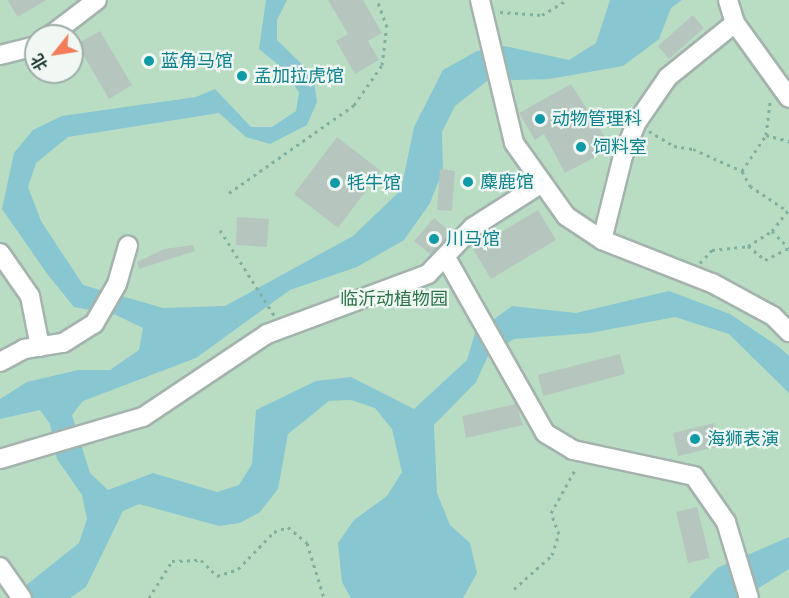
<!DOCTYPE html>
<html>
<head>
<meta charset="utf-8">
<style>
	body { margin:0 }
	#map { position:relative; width:789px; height:598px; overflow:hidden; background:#e1ebe6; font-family:"Fira Sans Condensed","Noto Sans SC",sans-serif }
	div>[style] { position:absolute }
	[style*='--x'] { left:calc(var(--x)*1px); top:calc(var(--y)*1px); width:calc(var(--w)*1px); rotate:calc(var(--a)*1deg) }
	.green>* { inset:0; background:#b9ddc3 }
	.water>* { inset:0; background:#88c6d1 }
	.building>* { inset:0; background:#b6c6bf }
	.path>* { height:3px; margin-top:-1.5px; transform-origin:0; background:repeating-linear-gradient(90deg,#81afa0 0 3px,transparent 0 7.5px) }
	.roads { filter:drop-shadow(2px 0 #a4b3ad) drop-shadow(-2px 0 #a4b3ad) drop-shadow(0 2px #a4b3ad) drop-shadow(0 -2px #a4b3ad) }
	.minor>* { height:18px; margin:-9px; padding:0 9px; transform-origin:9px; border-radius:9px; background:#fff }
	.dots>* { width:16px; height:16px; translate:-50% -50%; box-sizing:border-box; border:3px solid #f1f8f4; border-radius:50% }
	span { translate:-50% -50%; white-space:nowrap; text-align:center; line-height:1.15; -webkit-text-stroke:4.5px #f1f8f4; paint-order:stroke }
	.culture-label { font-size:18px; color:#0d838f }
	.left { translate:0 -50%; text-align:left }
	.park-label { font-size:18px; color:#2b7347 }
	.north { position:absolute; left:24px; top:24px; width:60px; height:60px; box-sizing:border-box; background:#f1f8f4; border:2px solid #9eada8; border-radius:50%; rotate:240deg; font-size:16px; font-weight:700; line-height:24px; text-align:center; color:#213c35 }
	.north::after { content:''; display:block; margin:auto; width:21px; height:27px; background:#f27d58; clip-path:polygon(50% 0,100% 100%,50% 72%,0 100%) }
</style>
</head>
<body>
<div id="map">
	<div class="green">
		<i style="clip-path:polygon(evenodd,0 0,789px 0,789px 598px,0 598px,0 0,36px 36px,72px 36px,72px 72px,36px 72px,36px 36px)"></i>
	</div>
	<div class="water">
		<i style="clip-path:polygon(266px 0,287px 0,277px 20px,277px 40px,313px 75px,317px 102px,307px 125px,270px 144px,246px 137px,219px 113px,68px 137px,36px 163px,28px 187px,41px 221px,83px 285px,163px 308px,225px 306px,353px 236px,401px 190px,414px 127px,443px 70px,477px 51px,504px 46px,569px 60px,596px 43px,610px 0,682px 0,671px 8px,659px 39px,623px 66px,549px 79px,487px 81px,455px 106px,442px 132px,443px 170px,430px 203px,404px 240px,357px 267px,290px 290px,196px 358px,83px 401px,72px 415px,90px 473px,108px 490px,153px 473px,217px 492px,239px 485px,252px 464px,256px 410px,316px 381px,351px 377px,414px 409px,467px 360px,475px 333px,512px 306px,576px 313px,669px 291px,730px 314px,779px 347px,789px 356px,789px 393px,729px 334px,675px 317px,590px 333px,514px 339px,488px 356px,476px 382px,434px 425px,437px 493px,450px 525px,470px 543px,477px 573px,463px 598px,351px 598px,342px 582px,338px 543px,354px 520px,387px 496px,402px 472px,392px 429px,375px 408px,351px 400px,329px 401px,288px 434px,278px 489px,260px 512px,240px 523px,219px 526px,139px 504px,123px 511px,86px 587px,70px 598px,10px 598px,79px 543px,87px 519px,82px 495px,57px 459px,50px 424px,40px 410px,0 419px,0 399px,27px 382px,78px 370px,110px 370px,139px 350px,143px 328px,116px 315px,74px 307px,48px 275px,2px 209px,14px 153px,33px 130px,62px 116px,196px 97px,215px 89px,251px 127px,272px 127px,296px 111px,299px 92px,281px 67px,259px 49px)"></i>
		<i style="clip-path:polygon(789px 537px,789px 569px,743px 598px,689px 598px,717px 568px)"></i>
	</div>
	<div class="building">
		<i style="clip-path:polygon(7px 0,46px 0,18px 17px)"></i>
		<i style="clip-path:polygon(328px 0,363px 0,382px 33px,368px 41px,379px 60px,355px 74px,336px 41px,348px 34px)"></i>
		<i style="clip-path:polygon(693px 15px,704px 28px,669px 59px,658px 46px)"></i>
		<i style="clip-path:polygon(100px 31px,132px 85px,109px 99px,77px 44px)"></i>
		<i style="clip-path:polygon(571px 84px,612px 148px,565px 173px,544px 134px,535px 140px,519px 113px)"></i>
		<i style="clip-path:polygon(337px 137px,381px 171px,338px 228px,294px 194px)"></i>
		<i style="clip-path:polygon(440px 169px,455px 171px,452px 211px,437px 210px)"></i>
		<i style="clip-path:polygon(538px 210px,556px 240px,491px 279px,473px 249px)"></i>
		<i style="clip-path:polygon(237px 217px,269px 219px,267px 247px,236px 245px)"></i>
		<i style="clip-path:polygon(434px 218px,452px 233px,431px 255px,414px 241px)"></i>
		<i style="clip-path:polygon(193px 245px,195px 251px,139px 269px,137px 262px,164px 249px)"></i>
		<i style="clip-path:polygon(620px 354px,625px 374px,543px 396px,538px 375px)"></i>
		<i style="clip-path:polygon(516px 404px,523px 425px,466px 438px,462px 416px)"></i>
		<i style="clip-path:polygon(714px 423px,720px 446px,678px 456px,673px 433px)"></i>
		<i style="clip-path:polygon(697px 507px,710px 558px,688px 563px,676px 512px)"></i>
	</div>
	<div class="path">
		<i style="--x:500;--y:12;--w:42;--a:4.1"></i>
		<i style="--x:542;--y:15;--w:29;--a:-31"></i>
		<i style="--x:649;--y:131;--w:29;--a:31"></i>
		<i style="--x:674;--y:146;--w:19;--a:9"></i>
		<i style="--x:693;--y:149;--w:54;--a:24.2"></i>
		<i style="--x:742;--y:171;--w:17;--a:62"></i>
		<i style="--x:750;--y:186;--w:43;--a:33.7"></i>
		<i style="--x:766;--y:135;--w:24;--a:15"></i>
		<i style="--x:742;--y:171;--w:43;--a:-56.3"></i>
		<i style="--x:766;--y:135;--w:35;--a:-83"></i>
		<i style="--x:229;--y:193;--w:153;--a:-35.1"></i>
		<i style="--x:354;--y:105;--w:49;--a:-55"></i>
		<i style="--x:382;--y:65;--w:38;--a:-83"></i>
		<i style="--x:387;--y:27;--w:29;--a:-110"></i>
		<i style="--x:220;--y:230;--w:101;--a:57.6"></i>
		<i style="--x:772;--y:231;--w:24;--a:45"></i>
		<i style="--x:748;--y:246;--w:22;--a:39"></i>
		<i style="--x:765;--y:260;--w:27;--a:-27"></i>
		<i style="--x:700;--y:263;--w:18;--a:-47"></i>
		<i style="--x:712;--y:250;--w:36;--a:-6"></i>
		<i style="--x:748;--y:246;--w:28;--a:-32"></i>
		<i style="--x:772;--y:231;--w:28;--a:-52"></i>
		<i style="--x:514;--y:589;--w:51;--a:-41.8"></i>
		<i style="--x:552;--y:555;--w:22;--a:-72"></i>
		<i style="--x:559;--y:534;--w:22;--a:-111"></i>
		<i style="--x:551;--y:513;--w:51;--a:-60.9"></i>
		<i style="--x:149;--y:598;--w:44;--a:-58.1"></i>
		<i style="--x:172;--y:561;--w:29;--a:-2"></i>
		<i style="--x:201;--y:560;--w:23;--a:45"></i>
		<i style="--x:217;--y:576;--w:22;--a:-18"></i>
		<i style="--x:238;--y:569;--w:52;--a:-45.8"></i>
		<i style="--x:274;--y:532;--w:15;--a:-20"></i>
		<i style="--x:288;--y:527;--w:25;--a:40"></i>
		<i style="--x:307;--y:543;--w:58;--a:72.8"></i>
	</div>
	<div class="roads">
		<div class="minor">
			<i style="--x:480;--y:0;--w:147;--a:76.6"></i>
			<i style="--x:514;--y:143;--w:90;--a:54.5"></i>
			<i style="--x:566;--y:216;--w:43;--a:33.7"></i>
			<i style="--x:602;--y:240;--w:87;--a:-76"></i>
			<i style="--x:623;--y:156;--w:37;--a:-68"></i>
			<i style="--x:637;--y:122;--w:55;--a:-55.4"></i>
			<i style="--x:668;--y:77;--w:86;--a:-38.9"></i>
			<i style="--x:735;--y:23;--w:24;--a:-107"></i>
			<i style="--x:735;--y:23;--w:92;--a:54.2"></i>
			<i style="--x:50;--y:36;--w:59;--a:-37.5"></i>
			<i style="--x:0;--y:55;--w:37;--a:-14"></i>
			<i style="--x:602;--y:240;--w:118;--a:21.4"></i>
			<i style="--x:712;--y:283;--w:69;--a:28.4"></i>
			<i style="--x:773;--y:316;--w:23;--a:45"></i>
			<i style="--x:0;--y:253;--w:52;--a:55.1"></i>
			<i style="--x:30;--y:296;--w:52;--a:78.9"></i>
			<i style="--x:445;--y:256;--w:203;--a:60.5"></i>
			<i style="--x:545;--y:433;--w:33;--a:31"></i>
			<i style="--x:573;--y:450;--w:124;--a:12.1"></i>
			<i style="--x:694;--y:476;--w:56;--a:55.2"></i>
			<i style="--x:726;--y:522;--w:79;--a:73.2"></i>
			<i style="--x:0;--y:362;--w:27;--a:-28"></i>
			<i style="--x:24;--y:349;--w:39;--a:-9"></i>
			<i style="--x:63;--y:343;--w:36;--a:-32"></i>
			<i style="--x:94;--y:324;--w:46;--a:-60.1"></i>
			<i style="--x:117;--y:284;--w:40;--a:-74"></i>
			<i style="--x:0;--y:459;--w:149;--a:-16.4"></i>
			<i style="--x:143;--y:417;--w:149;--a:-33.8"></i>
			<i style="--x:267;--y:334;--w:172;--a:-20.4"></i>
			<i style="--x:428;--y:274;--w:65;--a:-46.2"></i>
			<i style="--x:473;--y:227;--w:78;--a:-32.5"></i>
			<i style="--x:0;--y:567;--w:38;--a:55"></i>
		</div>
	</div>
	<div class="dots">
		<i style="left:149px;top:61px;background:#0f9aa8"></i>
		<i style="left:242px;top:76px;background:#0f9aa8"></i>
		<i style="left:540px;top:119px;background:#0f9aa8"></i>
		<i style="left:581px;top:147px;background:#0f9aa8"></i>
		<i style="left:468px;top:182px;background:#0f9aa8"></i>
		<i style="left:335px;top:183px;background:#0f9aa8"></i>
		<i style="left:434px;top:239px;background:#0f9aa8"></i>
		<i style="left:695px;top:439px;background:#0f9aa8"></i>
	</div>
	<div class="culture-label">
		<span class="left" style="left:161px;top:61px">蓝角马馆</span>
		<span class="left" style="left:254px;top:76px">孟加拉虎馆</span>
		<span class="left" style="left:552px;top:119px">动物管理科</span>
		<span class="left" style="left:593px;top:147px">饲料室</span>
		<span class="left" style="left:480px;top:182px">麋鹿馆</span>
		<span class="left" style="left:347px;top:183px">牦牛馆</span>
		<span class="left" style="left:446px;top:239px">川马馆</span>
		<span class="left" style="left:707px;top:439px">海狮表演</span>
	</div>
	<div class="park-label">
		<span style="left:394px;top:299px">临沂动植物园</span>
	</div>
	<div class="north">北</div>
</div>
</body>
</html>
